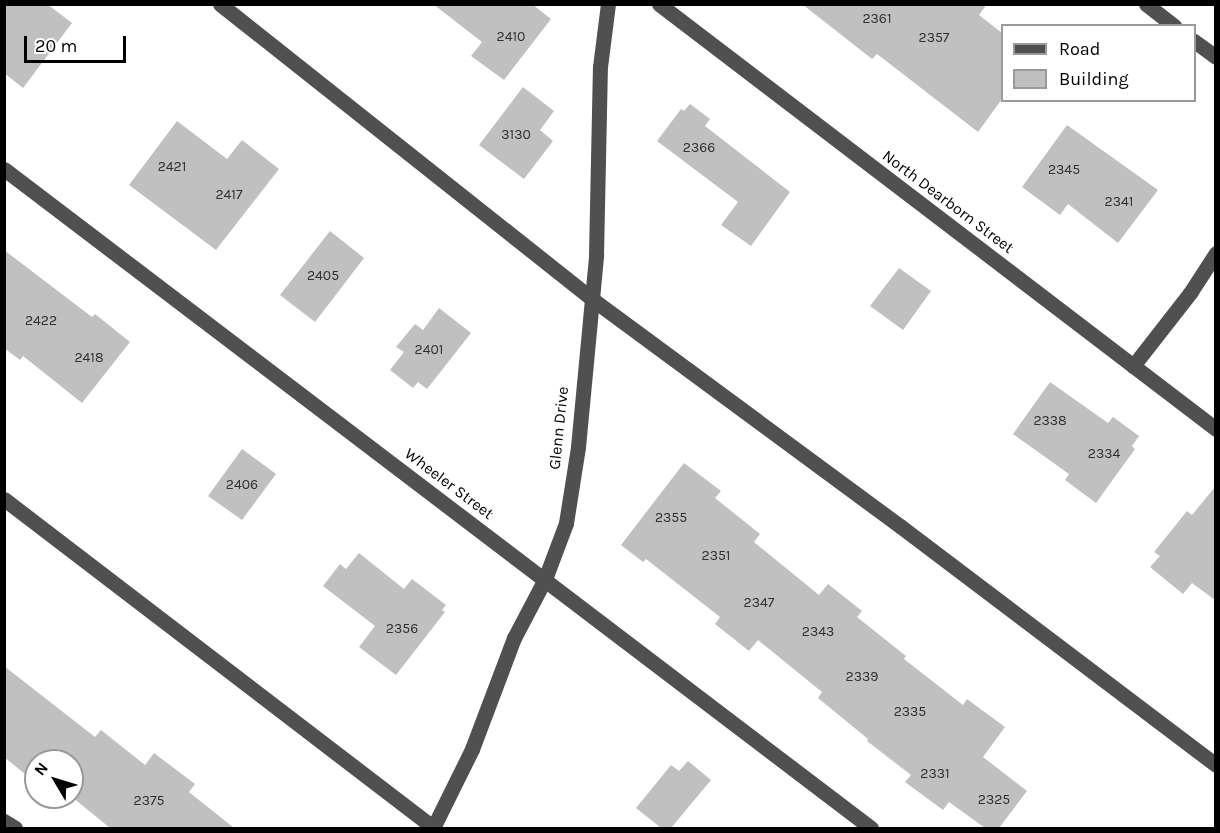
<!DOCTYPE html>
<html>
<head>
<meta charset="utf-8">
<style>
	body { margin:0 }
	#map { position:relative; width:1220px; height:833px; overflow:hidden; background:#fff; font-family:Karla,sans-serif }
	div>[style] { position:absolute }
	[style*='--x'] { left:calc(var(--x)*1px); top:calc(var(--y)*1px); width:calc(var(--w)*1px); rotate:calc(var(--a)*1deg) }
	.building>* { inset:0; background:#c0c0c0 }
	.minor>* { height:15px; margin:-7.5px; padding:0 7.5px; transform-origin:7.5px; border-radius:7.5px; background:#505050 }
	span { translate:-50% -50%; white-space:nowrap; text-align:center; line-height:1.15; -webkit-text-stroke:4.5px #fff; paint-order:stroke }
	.number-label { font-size:14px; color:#303030 }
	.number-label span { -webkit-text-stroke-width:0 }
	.street-label { font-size:16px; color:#000 }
	.frame { position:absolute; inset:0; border:6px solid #000; pointer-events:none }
	.legend { position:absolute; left:1001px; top:24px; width:195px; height:78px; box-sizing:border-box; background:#fff; border:2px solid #999; margin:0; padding:8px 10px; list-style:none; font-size:18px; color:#000 }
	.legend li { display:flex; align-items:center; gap:12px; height:30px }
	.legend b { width:30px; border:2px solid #999 }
	.north { position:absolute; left:24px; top:749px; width:60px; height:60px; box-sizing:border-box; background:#fff; border:2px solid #999; border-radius:50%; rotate:308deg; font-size:16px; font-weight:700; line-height:24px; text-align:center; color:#000 }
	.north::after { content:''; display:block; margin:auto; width:21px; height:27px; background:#000; clip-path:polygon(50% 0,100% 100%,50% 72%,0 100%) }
	.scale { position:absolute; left:24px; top:36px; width:102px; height:27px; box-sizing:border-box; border:3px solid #000; border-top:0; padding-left:8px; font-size:18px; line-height:21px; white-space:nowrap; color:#000; -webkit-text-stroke:4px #fff; paint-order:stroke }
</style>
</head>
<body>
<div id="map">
	<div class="building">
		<i style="clip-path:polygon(4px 4px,47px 4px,72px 23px,23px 88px,4px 73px)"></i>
		<i style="clip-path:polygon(433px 4px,532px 4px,551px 19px,504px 80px,471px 56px,482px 42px)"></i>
		<i style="clip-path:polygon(802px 4px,987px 4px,979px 15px,1002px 33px,1002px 99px,978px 132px,877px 54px,872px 59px)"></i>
		<i style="clip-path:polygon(523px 87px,554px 111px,540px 130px,553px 141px,524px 179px,479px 145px)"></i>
		<i style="clip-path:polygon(690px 104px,710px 119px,705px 126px,790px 192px,751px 246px,721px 225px,738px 202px,657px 141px,681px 109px,684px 111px)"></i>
		<i style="clip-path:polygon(177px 121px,227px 159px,242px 140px,279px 169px,216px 250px,129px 185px)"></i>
		<i style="clip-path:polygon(1067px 125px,1158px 190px,1118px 243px,1068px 204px,1060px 215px,1022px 187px)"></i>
		<i style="clip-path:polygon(330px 231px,364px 258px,315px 322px,280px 295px)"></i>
		<i style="clip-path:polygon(4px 250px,92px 317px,95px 314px,130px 342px,82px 403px,23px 356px,20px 360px,4px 348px)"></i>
		<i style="clip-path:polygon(899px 268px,931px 291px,903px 330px,870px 306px)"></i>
		<i style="clip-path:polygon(439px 308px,471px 333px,427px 389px,418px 382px,413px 388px,390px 370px,404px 352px,396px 347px,415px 324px,423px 330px)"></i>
		<i style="clip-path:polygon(1050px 382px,1108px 423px,1113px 417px,1139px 436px,1132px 446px,1135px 449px,1096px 503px,1065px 480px,1069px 474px,1013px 434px)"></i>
		<i style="clip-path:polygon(242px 449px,276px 474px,242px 520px,208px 496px)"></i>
		<i style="clip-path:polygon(684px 463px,721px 491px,715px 498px,760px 534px,754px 542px,819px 595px,828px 584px,862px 611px,857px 617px,906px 656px,904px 659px,963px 705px,967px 699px,1005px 727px,983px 757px,1027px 791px,999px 828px,985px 828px,949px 802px,943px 810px,905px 782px,911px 775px,867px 741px,868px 739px,818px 698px,822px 692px,758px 640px,749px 651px,715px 624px,720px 617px,646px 559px,643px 562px,621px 545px)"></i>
		<i style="clip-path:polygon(1215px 487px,1215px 600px,1192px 583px,1183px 594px,1150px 567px,1160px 556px,1154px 552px,1187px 511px,1192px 515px)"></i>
		<i style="clip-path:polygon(359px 553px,404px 589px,412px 579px,446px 605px,442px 610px,445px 612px,396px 675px,359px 647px,375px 626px,323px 586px,340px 564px,346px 569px)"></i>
		<i style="clip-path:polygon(4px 666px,95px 737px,101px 730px,145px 765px,154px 753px,195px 784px,189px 792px,234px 828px,110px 828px,72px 797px,72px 761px,36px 761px,35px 782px,4px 757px)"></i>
		<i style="clip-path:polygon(688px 761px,711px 780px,671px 828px,661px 828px,636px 808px,671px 765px,679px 771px)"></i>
	</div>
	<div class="minor">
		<i style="--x:220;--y:4;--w:475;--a:38.4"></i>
		<i style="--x:592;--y:299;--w:383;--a:36.4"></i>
		<i style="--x:900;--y:526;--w:396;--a:37.1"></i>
		<i style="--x:659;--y:4;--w:701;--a:37.34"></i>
		<i style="--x:1146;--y:4;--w:36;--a:38"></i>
		<i style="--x:1194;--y:41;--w:27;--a:36"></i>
		<i style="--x:4;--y:169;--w:1089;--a:37.24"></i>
		<i style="--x:1133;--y:366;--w:93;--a:-52"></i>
		<i style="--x:1190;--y:293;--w:48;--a:-57"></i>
		<i style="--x:4;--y:499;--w:541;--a:37.42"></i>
		<i style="--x:4;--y:821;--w:13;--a:32"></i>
		<i style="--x:433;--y:828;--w:88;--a:-63.7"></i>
		<i style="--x:472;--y:749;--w:119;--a:-69.3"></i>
		<i style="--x:514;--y:638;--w:67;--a:-62.3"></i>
		<i style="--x:545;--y:579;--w:60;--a:-69.4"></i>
		<i style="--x:566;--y:523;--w:77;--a:-81"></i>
		<i style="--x:578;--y:447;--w:193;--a:-84.6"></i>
		<i style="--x:596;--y:255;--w:188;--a:-88.8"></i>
		<i style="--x:600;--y:67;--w:64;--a:-82.8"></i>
	</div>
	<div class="number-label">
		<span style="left:877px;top:19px">2361</span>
		<span style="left:511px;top:37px">2410</span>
		<span style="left:934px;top:38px">2357</span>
		<span style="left:516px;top:135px">3130</span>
		<span style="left:699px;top:148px">2366</span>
		<span style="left:172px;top:167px">2421</span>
		<span style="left:1064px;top:170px">2345</span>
		<span style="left:229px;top:195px">2417</span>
		<span style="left:1119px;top:202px">2341</span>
		<span style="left:323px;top:276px">2405</span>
		<span style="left:41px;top:321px">2422</span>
		<span style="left:429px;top:350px">2401</span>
		<span style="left:89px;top:358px">2418</span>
		<span style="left:1050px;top:421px">2338</span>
		<span style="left:1104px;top:454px">2334</span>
		<span style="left:242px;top:485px">2406</span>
		<span style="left:671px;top:518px">2355</span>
		<span style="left:716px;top:556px">2351</span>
		<span style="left:759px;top:603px">2347</span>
		<span style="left:402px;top:629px">2356</span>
		<span style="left:818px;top:632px">2343</span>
		<span style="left:862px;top:677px">2339</span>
		<span style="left:910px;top:712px">2335</span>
		<span style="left:935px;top:774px">2331</span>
		<span style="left:994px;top:800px">2325</span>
		<span style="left:149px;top:801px">2375</span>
	</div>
	<div class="street-label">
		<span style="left:948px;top:202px;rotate:37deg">North Dearborn Street</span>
		<span style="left:559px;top:428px;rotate:-84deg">Glenn Drive</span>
		<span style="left:449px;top:484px;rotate:37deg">Wheeler Street</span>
	</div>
	<div class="frame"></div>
	<ul class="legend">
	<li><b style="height:8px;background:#505050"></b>Road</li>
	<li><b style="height:16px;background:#c0c0c0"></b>Building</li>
	</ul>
	<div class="north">N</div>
	<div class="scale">20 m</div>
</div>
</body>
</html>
